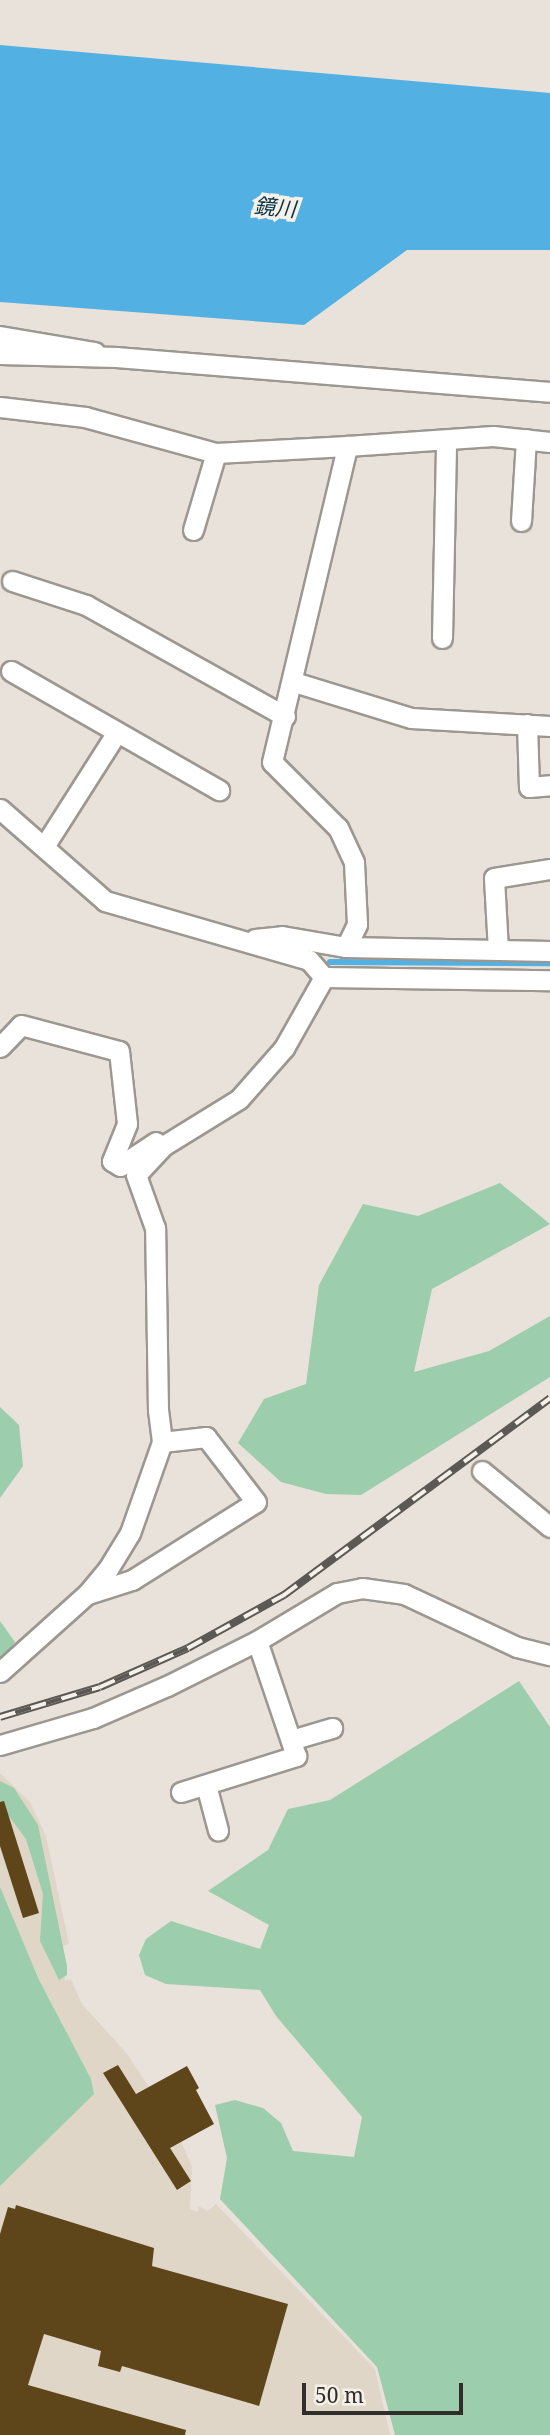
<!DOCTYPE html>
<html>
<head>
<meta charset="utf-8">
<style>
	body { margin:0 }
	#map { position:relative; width:550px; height:2435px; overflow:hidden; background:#e8e2da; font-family:"Noto Serif","Noto Sans JP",serif }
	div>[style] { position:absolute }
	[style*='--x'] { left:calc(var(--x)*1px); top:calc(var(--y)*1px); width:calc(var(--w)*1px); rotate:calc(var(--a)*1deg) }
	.built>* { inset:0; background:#dfd6c8 }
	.green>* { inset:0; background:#9ccdac }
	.water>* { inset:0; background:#53b0e2 }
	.stream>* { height:6px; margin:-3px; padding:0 3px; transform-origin:3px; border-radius:3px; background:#53b0e2 }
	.building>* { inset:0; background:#5f451a }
	.roads { filter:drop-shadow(2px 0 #9c9790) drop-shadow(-2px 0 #9c9790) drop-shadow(0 2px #9c9790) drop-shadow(0 -2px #9c9790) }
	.minor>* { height:19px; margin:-9.5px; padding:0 9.5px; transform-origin:9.5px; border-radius:9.5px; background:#fff }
	.rail>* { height:8px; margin-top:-4px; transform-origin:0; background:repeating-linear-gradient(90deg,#f5f0e8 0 16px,#5c5955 0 32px); box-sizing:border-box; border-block:2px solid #5c5955 }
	span { translate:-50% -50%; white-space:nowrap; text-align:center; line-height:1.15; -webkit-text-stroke:7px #f5f0e8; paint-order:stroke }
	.water-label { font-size:21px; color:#063145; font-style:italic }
	.scale { position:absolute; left:302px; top:2383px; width:161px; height:32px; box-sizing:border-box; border:4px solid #302e2b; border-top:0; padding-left:9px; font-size:21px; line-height:24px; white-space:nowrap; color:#302e2b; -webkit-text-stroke:5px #f5f0e8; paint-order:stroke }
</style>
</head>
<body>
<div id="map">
	<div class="built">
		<i style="clip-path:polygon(0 1773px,30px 1802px,46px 1836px,69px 1944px,63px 1946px,65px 1981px,71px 1979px,82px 2004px,128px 2055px,175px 2127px,192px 2167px,190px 2209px,198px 2212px,198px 2206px,208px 2211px,216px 2204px,375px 2369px,390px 2435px,0 2435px)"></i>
	</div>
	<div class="green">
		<i style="clip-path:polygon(500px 1183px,550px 1224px,432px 1289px,414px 1372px,489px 1351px,550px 1316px,550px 1377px,361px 1495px,326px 1494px,281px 1482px,238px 1443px,264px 1399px,306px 1384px,319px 1285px,363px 1204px,418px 1216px)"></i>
		<i style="clip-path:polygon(0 1407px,19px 1425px,23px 1466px,0 1498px)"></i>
		<i style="clip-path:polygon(0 1621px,15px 1642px,0 1661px)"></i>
		<i style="clip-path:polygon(519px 1681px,550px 1727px,550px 2435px,395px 2435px,377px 2367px,220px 2199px,227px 2158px,215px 2105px,235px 2100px,263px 2108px,281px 2123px,293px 2151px,354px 2157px,362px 2117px,276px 2016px,260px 1990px,166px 1984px,145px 1975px,139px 1955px,146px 1939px,171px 1921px,260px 1949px,269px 1925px,208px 1891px,268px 1850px,288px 1809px,330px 1800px)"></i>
		<i style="clip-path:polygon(0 1781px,14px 1788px,38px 1825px,67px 1966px,67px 1975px,59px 1980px,40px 1941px,43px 1894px,26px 1839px,0 1804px)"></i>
		<i style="clip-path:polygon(0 1887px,39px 1980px,91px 2079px,94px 2094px,0 2186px)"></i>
	</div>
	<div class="water">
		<i style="clip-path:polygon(0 45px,550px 93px,550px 250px,407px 250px,304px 325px,0 302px)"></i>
	</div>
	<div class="stream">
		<i style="--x:330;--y:962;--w:220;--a:0.3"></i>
	</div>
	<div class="building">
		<i style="clip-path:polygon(4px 1801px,39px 1913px,23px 1918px,0 1846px,0 1802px)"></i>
		<i style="clip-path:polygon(118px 2065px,136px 2094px,187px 2066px,199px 2088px,196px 2090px,214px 2124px,170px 2148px,191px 2181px,177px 2190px,103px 2073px)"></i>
		<i style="clip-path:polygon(16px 2205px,154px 2248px,152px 2266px,288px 2304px,259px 2406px,122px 2366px,120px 2372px,98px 2366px,101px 2351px,44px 2334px,28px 2385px,186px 2430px,185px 2435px,0 2435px,0 2234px,8px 2207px,15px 2209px)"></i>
	</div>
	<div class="roads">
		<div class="minor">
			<i style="--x:0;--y:336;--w:96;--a:9.6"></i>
			<i style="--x:0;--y:354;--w:116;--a:1.5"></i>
			<i style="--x:116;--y:357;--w:435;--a:4.6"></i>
			<i style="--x:0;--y:407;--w:86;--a:6.7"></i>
			<i style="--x:85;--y:417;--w:136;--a:15.4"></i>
			<i style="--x:521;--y:521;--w:82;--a:-86.5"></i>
			<i style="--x:193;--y:530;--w:80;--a:-73.4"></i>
			<i style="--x:216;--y:453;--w:131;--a:-3.1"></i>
			<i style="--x:12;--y:581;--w:78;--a:18"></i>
			<i style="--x:86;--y:605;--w:228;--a:29.2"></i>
			<i style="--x:442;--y:638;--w:198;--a:-88.8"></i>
			<i style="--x:11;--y:671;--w:240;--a:29.8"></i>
			<i style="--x:294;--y:682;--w:122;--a:17.1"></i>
			<i style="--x:411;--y:718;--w:139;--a:3.3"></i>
			<i style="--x:527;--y:724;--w:63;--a:88.2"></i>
			<i style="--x:529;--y:787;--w:21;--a:-5"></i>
			<i style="--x:0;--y:809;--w:140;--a:41.2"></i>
			<i style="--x:105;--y:901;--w:212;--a:16.1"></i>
			<i style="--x:309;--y:960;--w:23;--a:49"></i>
			<i style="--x:324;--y:977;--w:226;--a:0.8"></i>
			<i style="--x:45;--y:845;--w:134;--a:-57.5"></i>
			<i style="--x:255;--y:939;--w:27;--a:-6"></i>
			<i style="--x:282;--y:936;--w:65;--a:9.8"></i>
			<i style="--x:346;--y:947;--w:204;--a:1.1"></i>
			<i style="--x:346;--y:947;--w:25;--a:-64"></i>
			<i style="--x:357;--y:924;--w:62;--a:-92.8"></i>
			<i style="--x:354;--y:862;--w:38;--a:-115"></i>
			<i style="--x:338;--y:828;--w:93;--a:-135"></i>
			<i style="--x:272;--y:762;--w:325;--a:-76.6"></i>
			<i style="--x:347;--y:446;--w:146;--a:-3.9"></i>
			<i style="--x:493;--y:436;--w:57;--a:6"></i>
			<i style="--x:498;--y:950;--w:72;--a:-93.2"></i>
			<i style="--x:494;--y:878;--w:57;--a:-9.1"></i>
			<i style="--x:0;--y:1047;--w:30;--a:-46"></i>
			<i style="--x:21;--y:1025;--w:101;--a:14.9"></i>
			<i style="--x:119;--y:1051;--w:73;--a:83.7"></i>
			<i style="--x:127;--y:1124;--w:40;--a:112"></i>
			<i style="--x:112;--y:1161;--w:9;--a:32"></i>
			<i style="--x:120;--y:1166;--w:43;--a:-33.7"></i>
			<i style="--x:482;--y:1471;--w:88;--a:39.5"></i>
			<i style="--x:88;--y:1594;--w:46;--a:-17.7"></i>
			<i style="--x:132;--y:1580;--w:146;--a:-32.2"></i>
			<i style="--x:256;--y:1502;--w:82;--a:-127.6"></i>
			<i style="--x:206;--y:1437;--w:44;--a:173.5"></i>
			<i style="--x:0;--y:1672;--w:117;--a:-41.9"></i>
			<i style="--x:87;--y:1594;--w:33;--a:-50"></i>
			<i style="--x:108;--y:1569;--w:42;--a:-58.6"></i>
			<i style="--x:130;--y:1533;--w:96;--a:-70.6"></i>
			<i style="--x:162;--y:1442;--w:31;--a:-97"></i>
			<i style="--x:158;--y:1411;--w:183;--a:-90.9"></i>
			<i style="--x:155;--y:1228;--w:56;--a:-109.7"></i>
			<i style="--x:136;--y:1175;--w:40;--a:-47"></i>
			<i style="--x:163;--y:1146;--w:89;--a:-31.7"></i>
			<i style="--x:239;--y:1099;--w:68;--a:-48.6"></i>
			<i style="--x:284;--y:1048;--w:81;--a:-60.6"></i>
			<i style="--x:291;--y:1740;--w:43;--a:-16.3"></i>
			<i style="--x:0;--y:1745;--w:97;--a:-16.2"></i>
			<i style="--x:93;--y:1718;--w:81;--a:-23.4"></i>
			<i style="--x:167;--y:1686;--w:101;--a:-26.6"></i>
			<i style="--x:257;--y:1641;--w:93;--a:-31"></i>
			<i style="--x:337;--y:1593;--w:25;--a:-11"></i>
			<i style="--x:362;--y:1588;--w:42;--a:8.1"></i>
			<i style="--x:404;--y:1594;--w:125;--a:25.1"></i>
			<i style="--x:517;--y:1647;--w:34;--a:14"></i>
			<i style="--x:206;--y:1785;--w:47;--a:75.1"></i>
			<i style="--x:181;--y:1792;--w:121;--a:-17.4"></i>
			<i style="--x:296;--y:1756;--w:121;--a:-108.7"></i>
		</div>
	</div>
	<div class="rail">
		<i style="--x:0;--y:1717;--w:104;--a:-16.7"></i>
		<i style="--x:100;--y:1687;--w:96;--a:-23.9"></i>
		<i style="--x:188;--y:1648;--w:110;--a:-28.9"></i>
		<i style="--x:284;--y:1595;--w:331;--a:-36.5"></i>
	</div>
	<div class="water-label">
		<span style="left:275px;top:207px;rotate:5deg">鏡川</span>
	</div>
	<div class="scale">50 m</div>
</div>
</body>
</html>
